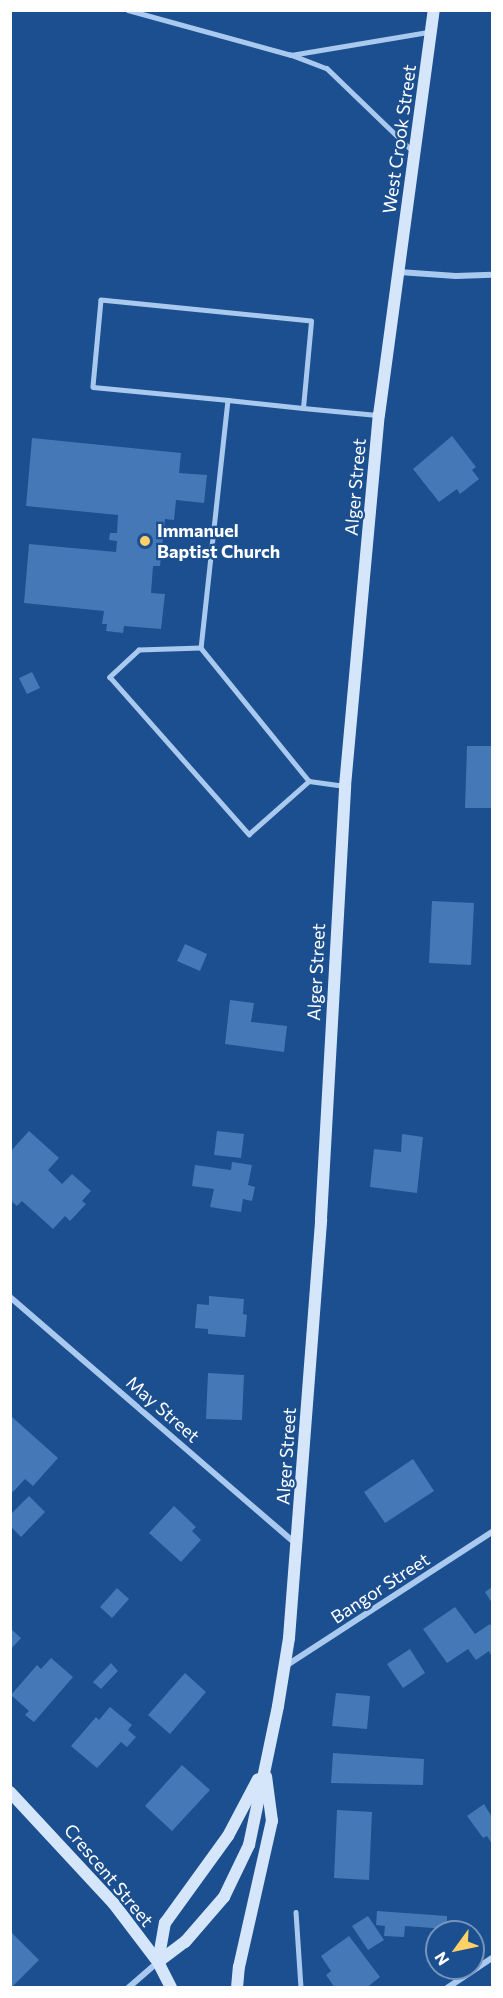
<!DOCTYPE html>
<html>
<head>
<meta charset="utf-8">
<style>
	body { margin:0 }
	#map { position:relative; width:503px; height:1998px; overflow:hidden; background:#1b4f8f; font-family:Commissioner,sans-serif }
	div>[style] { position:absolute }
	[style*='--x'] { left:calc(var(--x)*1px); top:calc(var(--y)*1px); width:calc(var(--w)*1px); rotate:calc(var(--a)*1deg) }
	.building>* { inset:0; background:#4478b7 }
	.lane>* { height:4.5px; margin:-2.25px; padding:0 2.25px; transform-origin:2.25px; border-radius:2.25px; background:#a9c9ee }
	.street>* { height:6px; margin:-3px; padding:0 3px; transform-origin:3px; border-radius:3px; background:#a9c9ee }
	.secondary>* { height:12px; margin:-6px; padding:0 6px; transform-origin:6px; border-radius:6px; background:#d6e6fa }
	.dots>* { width:16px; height:16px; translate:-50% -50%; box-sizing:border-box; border:3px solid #1b4f8f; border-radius:50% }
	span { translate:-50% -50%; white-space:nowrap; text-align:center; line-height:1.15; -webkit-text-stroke:4.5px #1b4f8f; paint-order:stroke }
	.street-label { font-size:18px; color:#fff }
	.poi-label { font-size:18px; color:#fff; font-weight:700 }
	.left { translate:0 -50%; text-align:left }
	.frame { position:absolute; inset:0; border:12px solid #fff; pointer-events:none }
	.north { position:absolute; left:425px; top:1920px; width:60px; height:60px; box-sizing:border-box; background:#1b4f8f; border:2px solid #7695bc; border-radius:50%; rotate:237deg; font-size:16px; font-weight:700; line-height:24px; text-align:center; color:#fff }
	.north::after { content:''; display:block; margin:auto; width:21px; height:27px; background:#ffd166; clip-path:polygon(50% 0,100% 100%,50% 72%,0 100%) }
</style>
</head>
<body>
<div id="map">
	<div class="building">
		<i style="clip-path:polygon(452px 436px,476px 467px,472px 470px,479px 479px,460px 494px,457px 489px,439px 502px,413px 469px)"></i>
		<i style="clip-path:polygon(32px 438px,181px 453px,179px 473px,207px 475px,204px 503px,176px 500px,174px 520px,165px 519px,160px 566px,153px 566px,151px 593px,165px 594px,161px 629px,124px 626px,123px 633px,106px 631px,107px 624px,102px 624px,104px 611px,24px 603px,29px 544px,116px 552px,117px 541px,109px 540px,110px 533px,117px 533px,118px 515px,26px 506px)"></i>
		<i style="clip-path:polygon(32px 672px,40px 688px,27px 694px,19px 678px)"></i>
		<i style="clip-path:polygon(467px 746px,492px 746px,492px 808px,465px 808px)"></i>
		<i style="clip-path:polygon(432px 901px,474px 903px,471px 965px,429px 963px)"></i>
		<i style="clip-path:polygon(185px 944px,207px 954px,200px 971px,177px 961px)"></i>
		<i style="clip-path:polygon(230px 1000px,254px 1003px,251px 1022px,287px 1026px,284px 1052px,225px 1044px)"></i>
		<i style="clip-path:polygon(29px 1131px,59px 1158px,48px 1170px,62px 1184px,72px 1174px,91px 1191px,82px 1201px,86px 1204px,70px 1221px,65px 1216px,53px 1229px,22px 1201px,17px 1206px,10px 1200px,10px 1152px)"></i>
		<i style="clip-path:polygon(217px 1131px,244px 1134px,241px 1158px,214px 1155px)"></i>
		<i style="clip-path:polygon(402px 1134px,423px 1137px,417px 1193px,370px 1187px,374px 1149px,401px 1152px)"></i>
		<i style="clip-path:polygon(232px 1162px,252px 1165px,248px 1185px,255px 1187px,252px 1201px,243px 1199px,241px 1212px,210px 1207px,214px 1189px,192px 1186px,195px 1165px,231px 1170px)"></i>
		<i style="clip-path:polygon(209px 1296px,244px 1299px,243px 1314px,247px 1315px,245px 1337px,208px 1334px,208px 1329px,195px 1328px,197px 1304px,209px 1305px)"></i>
		<i style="clip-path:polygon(208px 1373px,244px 1375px,242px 1420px,206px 1419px)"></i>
		<i style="clip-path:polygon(12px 1417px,58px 1458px,33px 1486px,25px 1479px,13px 1492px,10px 1490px)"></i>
		<i style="clip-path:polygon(413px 1459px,434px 1491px,385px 1523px,364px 1492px)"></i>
		<i style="clip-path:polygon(29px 1496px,45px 1512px,21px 1537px,10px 1526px,10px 1515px)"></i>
		<i style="clip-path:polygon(174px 1506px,196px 1527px,192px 1531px,201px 1540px,181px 1562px,149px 1533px)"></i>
		<i style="clip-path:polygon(492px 1587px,492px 1603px,485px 1592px)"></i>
		<i style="clip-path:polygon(117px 1588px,129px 1599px,112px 1618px,100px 1607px)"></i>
		<i style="clip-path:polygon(455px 1607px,475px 1634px,490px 1624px,492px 1628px,492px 1657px,489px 1651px,476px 1660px,468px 1649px,447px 1663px,423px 1629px)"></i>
		<i style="clip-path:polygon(10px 1628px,21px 1638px,10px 1650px)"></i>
		<i style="clip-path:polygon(410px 1649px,425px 1673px,403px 1688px,387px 1664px)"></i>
		<i style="clip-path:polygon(51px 1658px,73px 1677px,34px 1722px,25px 1715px,29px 1711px,11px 1695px,37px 1665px,41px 1669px)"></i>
		<i style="clip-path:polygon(111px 1663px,118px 1671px,101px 1689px,93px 1682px)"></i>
		<i style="clip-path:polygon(185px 1673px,206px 1692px,170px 1734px,148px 1715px)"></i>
		<i style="clip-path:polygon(336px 1693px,370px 1696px,367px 1729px,332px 1726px)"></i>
		<i style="clip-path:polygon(110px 1707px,132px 1725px,128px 1730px,136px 1737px,127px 1747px,121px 1742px,97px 1768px,71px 1746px,96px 1717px,99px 1720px)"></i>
		<i style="clip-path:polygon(333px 1753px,424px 1759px,423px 1785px,331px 1783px)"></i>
		<i style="clip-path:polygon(182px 1765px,210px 1790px,172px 1831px,145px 1806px)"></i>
		<i style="clip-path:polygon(484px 1804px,492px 1817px,492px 1844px,487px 1836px,483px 1838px,467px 1816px)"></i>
		<i style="clip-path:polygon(337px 1810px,372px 1812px,369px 1880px,334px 1878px)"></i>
		<i style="clip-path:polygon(377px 1911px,447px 1916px,447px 1929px,405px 1926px,404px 1937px,384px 1936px,385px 1926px,376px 1925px)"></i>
		<i style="clip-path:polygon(368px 1916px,384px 1940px,368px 1950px,352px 1926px)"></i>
		<i style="clip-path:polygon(10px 1931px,39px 1960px,11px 1988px,10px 1988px)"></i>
		<i style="clip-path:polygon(349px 1936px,380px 1977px,366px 1988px,335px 1988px,326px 1975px,331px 1971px,321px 1956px)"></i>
	</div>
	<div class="lane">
		<i style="--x:128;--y:10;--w:169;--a:15.4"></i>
		<i style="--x:413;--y:152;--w:120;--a:-136"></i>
		<i style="--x:327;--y:69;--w:39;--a:-159"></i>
		<i style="--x:291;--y:55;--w:140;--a:-9.5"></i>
		<i style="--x:228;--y:400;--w:249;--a:96.2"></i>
		<i style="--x:201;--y:648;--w:171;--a:50.9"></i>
		<i style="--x:309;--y:781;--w:36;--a:8"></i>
		<i style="--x:303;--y:408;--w:87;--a:-84.7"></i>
		<i style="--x:311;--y:321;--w:211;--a:-174.3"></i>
		<i style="--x:101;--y:300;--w:87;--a:95.3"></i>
		<i style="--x:93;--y:387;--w:136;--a:5.5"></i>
		<i style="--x:228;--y:400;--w:75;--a:6.1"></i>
		<i style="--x:303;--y:408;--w:74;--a:5.4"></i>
		<i style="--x:201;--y:648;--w:62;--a:178.2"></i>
		<i style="--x:139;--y:650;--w:40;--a:137"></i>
		<i style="--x:110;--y:677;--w:210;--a:48.5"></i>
		<i style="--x:249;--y:834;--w:80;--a:-41.5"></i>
		<i style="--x:296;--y:1912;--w:76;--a:86.2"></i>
	</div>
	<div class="street">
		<i style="--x:399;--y:272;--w:57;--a:4"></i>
		<i style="--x:456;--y:276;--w:36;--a:-2"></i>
		<i style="--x:10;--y:1297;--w:378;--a:40.8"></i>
		<i style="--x:284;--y:1667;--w:248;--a:-33"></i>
		<i style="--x:128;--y:1988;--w:40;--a:-41"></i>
		<i style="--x:447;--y:1988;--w:54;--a:-33.7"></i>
	</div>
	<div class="secondary">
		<i style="--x:10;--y:1792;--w:153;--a:47.1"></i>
		<i style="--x:114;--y:1904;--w:73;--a:52.8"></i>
		<i style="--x:158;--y:1962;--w:29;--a:63"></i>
		<i style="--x:158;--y:1962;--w:34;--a:-37"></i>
		<i style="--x:185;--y:1942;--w:60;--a:-49.1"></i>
		<i style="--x:224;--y:1897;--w:58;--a:-64.3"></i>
		<i style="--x:249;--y:1845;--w:142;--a:-78.2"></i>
		<i style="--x:278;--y:1706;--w:69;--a:-80.8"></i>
		<i style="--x:289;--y:1638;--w:420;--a:-85.6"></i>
		<i style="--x:321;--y:1219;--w:434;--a:-86.8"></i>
		<i style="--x:345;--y:786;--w:373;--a:-84.8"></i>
		<i style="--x:379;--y:415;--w:409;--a:-82.3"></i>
		<i style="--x:158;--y:1962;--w:40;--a:-80"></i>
		<i style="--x:165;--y:1923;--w:107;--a:-54.1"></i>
		<i style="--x:228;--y:1836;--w:64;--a:-62.2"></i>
		<i style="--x:237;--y:1988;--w:21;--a:-85"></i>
		<i style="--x:239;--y:1967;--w:150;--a:-77.3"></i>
		<i style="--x:272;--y:1821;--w:45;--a:-97.6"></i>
	</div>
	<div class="dots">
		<i style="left:145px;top:541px;background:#ffd166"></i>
	</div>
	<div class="street-label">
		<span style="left:399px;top:139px;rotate:-82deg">West Crook Street</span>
		<span style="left:355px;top:487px;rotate:-85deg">Alger Street</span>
		<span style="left:316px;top:972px;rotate:-87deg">Alger Street</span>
		<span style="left:163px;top:1409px;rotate:41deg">May Street</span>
		<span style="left:286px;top:1456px;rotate:-86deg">Alger Street</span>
		<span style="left:380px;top:1588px;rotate:-33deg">Bangor Street</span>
		<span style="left:109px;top:1875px;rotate:50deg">Crescent Street</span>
	</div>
	<div class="poi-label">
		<span class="left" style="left:157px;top:541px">Immanuel<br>Baptist Church</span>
	</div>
	<div class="frame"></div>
	<div class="north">N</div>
</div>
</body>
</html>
